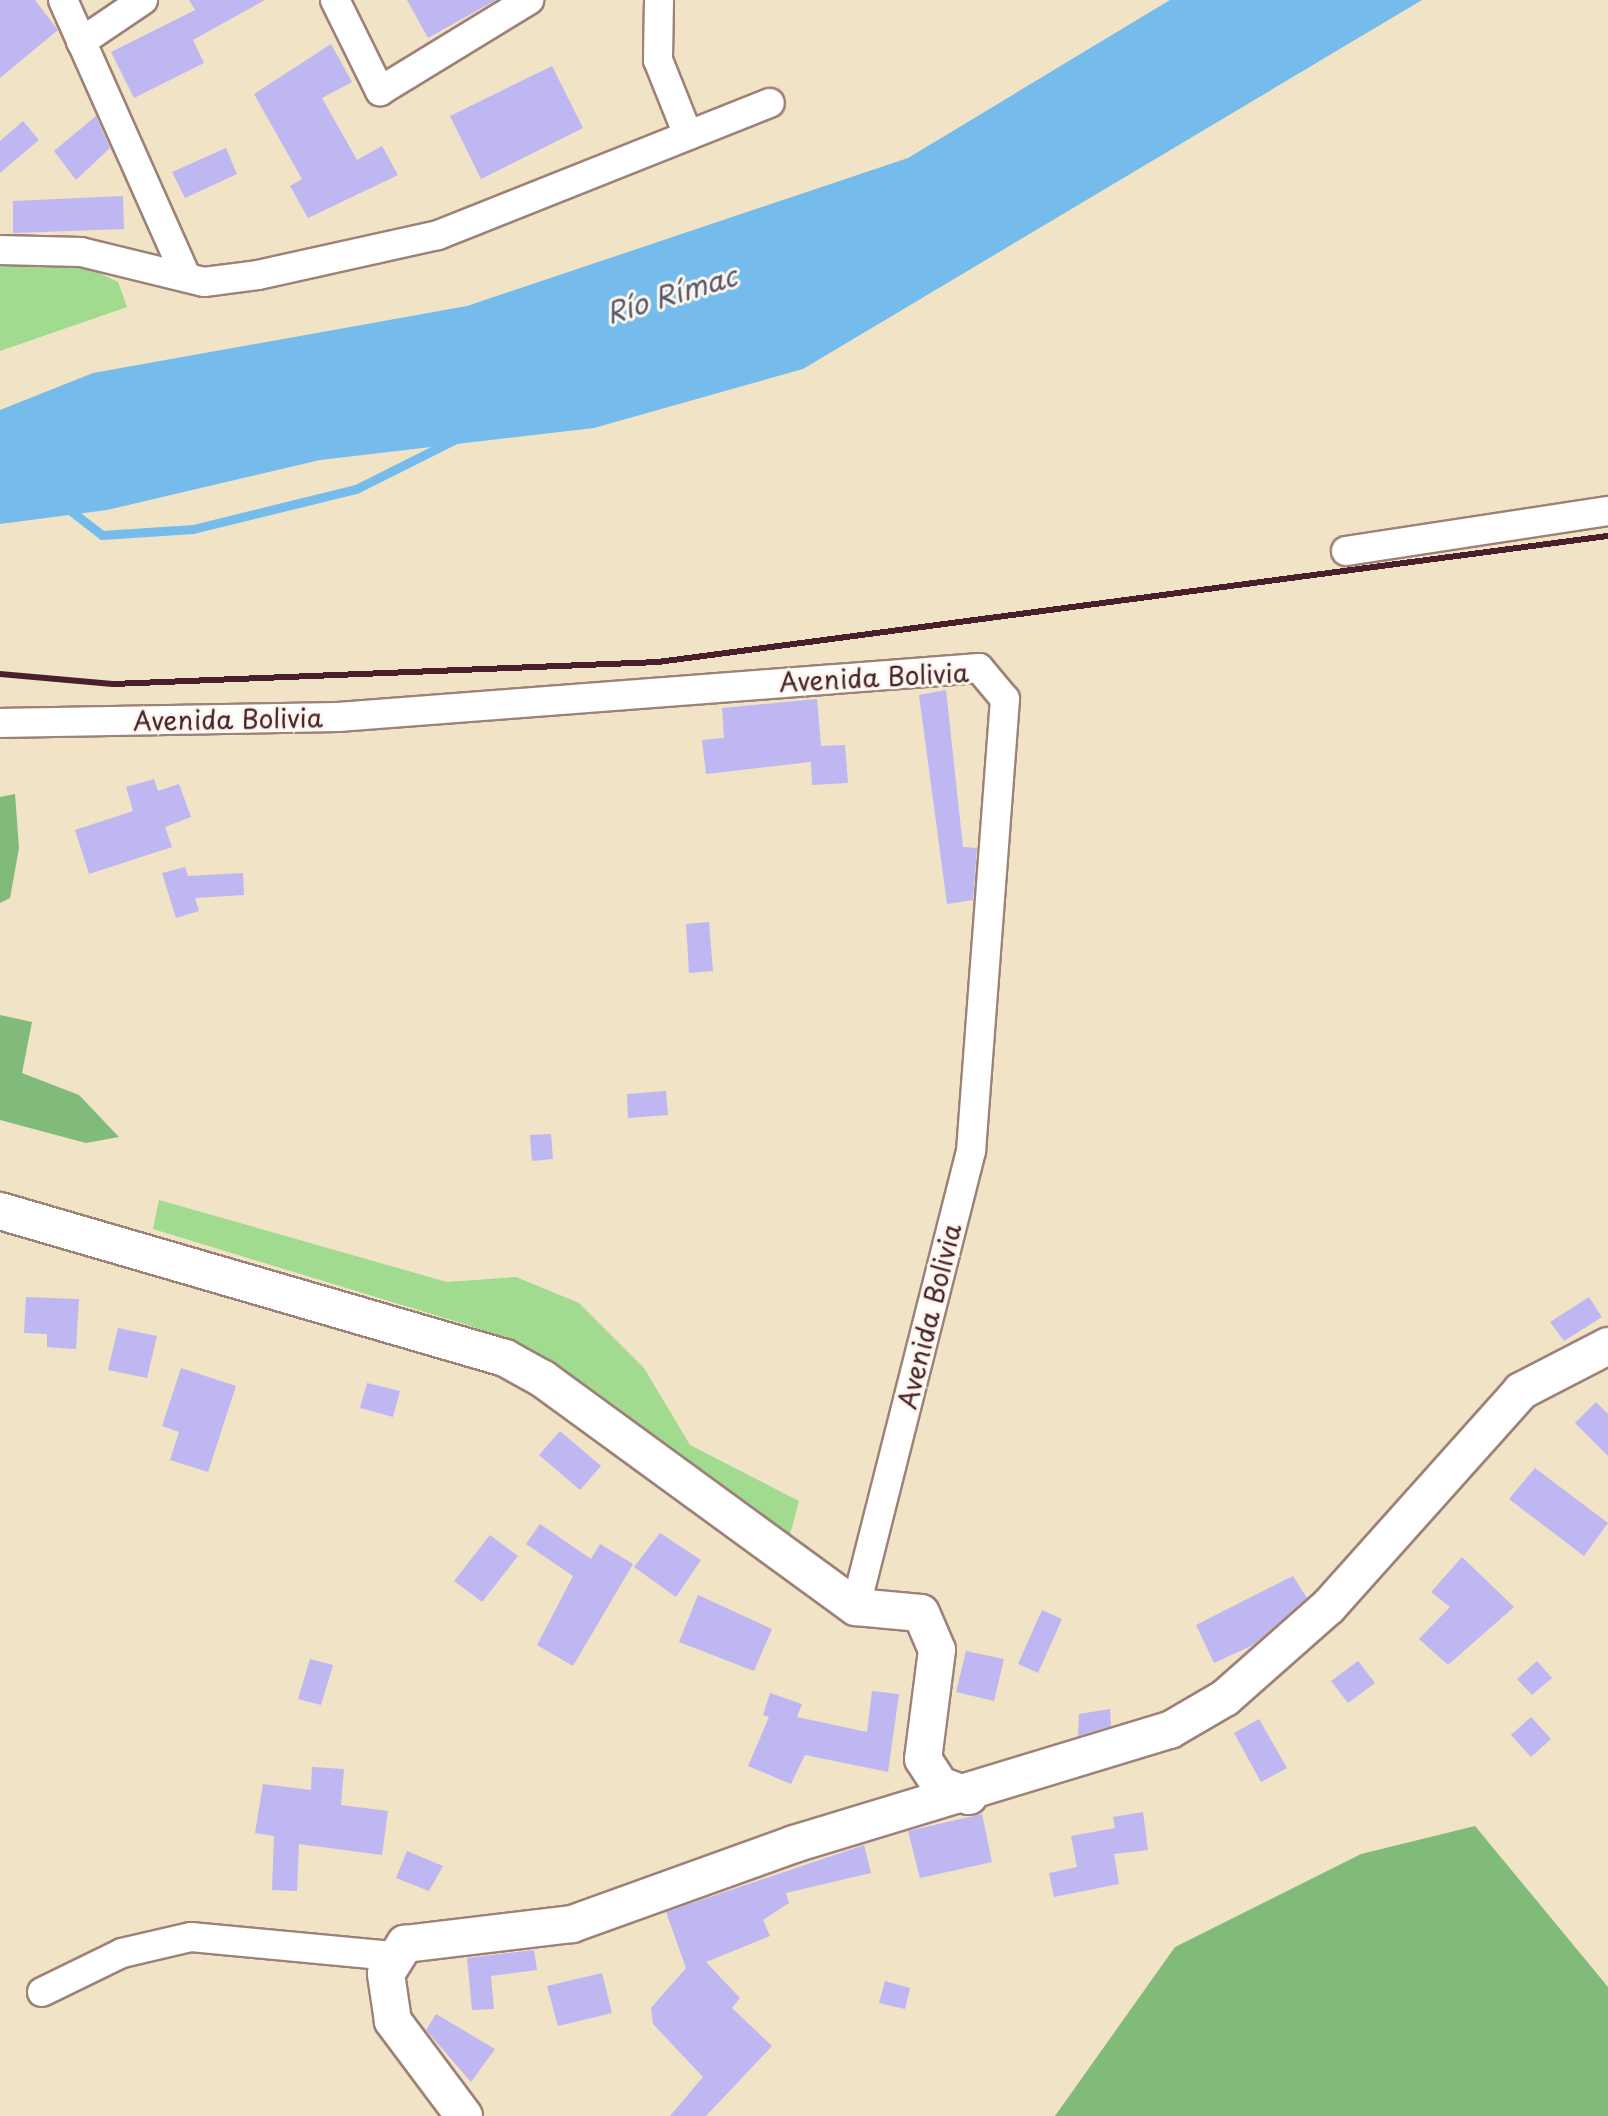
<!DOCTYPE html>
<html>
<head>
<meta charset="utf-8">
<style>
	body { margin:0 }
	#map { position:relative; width:1608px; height:2116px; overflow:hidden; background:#f1e3c6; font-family:"Playpen Sans",sans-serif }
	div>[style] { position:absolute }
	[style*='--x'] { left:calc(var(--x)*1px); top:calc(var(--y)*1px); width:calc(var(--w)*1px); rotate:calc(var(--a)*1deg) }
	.green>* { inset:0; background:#a0db8f }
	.forest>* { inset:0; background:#80bb7a }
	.water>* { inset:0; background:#75bced }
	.stream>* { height:9px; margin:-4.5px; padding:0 4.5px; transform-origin:4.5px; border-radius:4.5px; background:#75bced }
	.building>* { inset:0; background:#beb7f1 }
	.roads { filter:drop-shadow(2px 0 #9e8178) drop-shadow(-2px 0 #9e8178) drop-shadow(0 2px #9e8178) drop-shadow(0 -2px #9e8178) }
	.minor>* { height:28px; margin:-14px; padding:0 14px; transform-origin:14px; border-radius:14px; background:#fff }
	.tertiary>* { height:36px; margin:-18px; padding:0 18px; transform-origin:18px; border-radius:18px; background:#fff }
	.rail>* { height:6px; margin:-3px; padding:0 3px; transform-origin:3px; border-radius:3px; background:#4a1f2b }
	span { translate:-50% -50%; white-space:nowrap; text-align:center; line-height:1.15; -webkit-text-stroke:6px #fbf7ec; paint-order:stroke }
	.street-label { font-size:26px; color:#4a1f2b }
	.water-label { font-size:28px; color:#59566f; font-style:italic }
</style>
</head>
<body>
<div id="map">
	<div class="green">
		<i style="clip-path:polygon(0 255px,57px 259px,97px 272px,118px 282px,127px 307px,0 351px)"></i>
		<i style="clip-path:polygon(159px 1200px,447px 1282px,516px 1277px,579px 1303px,644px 1368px,690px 1445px,799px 1501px,787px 1546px,530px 1357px,471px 1326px,153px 1229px)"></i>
	</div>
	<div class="forest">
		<i style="clip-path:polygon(15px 794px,19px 848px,10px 898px,0 903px,0 797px)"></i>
		<i style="clip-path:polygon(0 1015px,32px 1022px,22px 1073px,79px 1095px,119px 1137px,86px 1143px,0 1120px)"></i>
		<i style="clip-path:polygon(1475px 1826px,1608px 1987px,1608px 2116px,1055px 2116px,1175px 1947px,1361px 1854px)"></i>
	</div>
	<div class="water">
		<i style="clip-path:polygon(1170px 0,1422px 0,803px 369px,594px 428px,320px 460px,107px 510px,0 524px,0 410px,93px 373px,467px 306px,908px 158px)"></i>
	</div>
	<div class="stream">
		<i style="--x:67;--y:508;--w:44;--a:37.6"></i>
		<i style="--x:102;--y:535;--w:91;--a:-3.8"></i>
		<i style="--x:193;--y:529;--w:168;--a:-13.8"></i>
		<i style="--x:356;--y:489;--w:110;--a:-26.6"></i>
	</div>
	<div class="building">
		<i style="clip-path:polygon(0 0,35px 0,58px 30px,0 78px)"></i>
		<i style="clip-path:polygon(189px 0,265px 0,193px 40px,204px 63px,134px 98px,111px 52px,195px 10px)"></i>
		<i style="clip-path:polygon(407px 0,496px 0,428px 38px)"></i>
		<i style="clip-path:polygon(331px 44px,352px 82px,322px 98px,357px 160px,382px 146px,398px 175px,308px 218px,290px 186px,302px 179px,254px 94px)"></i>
		<i style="clip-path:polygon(552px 66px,583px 128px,481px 179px,450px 116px)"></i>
		<i style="clip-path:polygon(96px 116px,110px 148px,76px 180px,54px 151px)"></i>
		<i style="clip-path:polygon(23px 121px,39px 140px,0 173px,0 141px)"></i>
		<i style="clip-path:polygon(226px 148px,237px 174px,185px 198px,172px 172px)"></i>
		<i style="clip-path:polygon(123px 196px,124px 229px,13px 233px,13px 201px)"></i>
		<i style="clip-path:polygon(946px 690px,963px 847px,977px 848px,973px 900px,947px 904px,919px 695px)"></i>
		<i style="clip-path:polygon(817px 699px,821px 746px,845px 745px,848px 783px,812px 785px,811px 762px,706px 774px,702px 740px,724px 738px,722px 708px)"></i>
		<i style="clip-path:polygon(154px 779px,158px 791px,179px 784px,191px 817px,165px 827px,172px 847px,89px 874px,75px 830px,133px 811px,126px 787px)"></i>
		<i style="clip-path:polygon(185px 867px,188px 876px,243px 873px,244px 895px,195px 898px,199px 911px,176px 918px,162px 873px)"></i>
		<i style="clip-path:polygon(709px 922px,713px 971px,689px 973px,686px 924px)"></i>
		<i style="clip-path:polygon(666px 1091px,668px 1115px,628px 1118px,627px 1094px)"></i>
		<i style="clip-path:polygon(551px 1134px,553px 1159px,532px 1161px,530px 1135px)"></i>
		<i style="clip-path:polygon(26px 1297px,79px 1299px,76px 1349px,47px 1347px,47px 1334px,24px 1333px)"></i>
		<i style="clip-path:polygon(1589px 1297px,1602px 1317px,1564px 1341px,1550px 1322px)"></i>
		<i style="clip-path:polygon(118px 1328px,157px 1336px,147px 1378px,108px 1370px)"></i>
		<i style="clip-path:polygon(181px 1368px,236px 1386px,208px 1472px,170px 1460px,179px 1432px,162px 1426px)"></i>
		<i style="clip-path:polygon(367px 1383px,400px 1391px,393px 1417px,360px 1408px)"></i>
		<i style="clip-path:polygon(1596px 1402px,1608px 1414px,1608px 1456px,1575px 1423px)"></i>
		<i style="clip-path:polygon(560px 1431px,601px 1466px,580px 1490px,539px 1455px)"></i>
		<i style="clip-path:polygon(1535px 1468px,1608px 1523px,1584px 1556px,1509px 1499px)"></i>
		<i style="clip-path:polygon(540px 1524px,591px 1559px,600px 1544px,633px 1564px,573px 1666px,537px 1645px,573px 1576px,526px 1544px)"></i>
		<i style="clip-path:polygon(660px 1533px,701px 1560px,676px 1597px,634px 1567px)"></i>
		<i style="clip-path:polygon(490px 1535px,518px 1556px,482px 1602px,454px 1581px)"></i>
		<i style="clip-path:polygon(1462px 1557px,1514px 1607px,1448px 1665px,1419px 1639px,1450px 1607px,1431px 1592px)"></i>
		<i style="clip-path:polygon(1293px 1576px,1307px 1598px,1253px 1645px,1214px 1663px,1196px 1625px)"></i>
		<i style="clip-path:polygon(698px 1595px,772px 1629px,754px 1671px,679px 1642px)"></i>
		<i style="clip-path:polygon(1042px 1610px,1062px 1619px,1038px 1673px,1018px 1664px)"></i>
		<i style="clip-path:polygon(966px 1651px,1004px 1659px,994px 1701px,956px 1692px)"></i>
		<i style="clip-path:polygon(310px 1659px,333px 1665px,321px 1705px,298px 1699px)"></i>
		<i style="clip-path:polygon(1358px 1661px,1375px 1683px,1348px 1703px,1331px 1681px)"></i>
		<i style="clip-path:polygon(1537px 1661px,1552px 1678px,1532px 1695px,1517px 1679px)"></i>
		<i style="clip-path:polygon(872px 1691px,899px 1694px,888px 1772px,805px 1755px,791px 1784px,748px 1766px,769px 1717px,763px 1715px,770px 1693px,802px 1704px,797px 1717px,867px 1732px)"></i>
		<i style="clip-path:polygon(1110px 1709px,1111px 1726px,1078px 1736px,1079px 1714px)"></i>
		<i style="clip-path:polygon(1531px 1717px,1551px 1739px,1531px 1757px,1511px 1735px)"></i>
		<i style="clip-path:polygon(1259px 1719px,1287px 1768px,1261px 1782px,1234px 1733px)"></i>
		<i style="clip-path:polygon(312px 1767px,344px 1769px,341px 1805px,388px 1811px,382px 1855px,299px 1844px,297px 1891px,272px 1890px,274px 1836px,255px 1833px,263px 1784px,311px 1790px)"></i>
		<i style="clip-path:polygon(1143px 1812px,1148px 1850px,1114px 1854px,1119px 1884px,1054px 1897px,1049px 1873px,1077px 1867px,1071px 1836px,1115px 1828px,1113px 1817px)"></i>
		<i style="clip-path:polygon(982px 1814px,992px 1862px,920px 1878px,908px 1831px)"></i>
		<i style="clip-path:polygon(864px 1845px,871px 1873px,786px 1893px,789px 1903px,763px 1920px,770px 1936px,706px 1962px,740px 1998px,732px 2008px,772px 2046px,706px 2116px,670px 2116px,703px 2077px,653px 2024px,651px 2008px,686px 1968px,666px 1912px)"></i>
		<i style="clip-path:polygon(407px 1851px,443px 1866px,429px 1891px,396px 1878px)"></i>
		<i style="clip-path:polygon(534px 1950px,537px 1970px,491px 1976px,494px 2009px,472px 2010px,467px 1958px)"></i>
		<i style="clip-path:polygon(602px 1973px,612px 2013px,558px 2026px,547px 1986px)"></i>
		<i style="clip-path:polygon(885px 1981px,910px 1988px,905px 2009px,879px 2003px)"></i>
		<i style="clip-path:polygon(436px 2014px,495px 2049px,471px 2082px,426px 2030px)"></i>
	</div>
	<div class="roads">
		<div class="minor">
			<i style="--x:63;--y:0;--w:298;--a:66"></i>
			<i style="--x:335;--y:0;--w:102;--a:63.7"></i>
			<i style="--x:380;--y:91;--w:175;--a:-31.4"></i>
			<i style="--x:659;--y:0;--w:60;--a:91"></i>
			<i style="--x:658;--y:60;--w:81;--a:68.2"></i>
			<i style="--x:81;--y:42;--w:75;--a:-34.1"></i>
			<i style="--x:0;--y:250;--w:81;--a:1.4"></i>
			<i style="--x:81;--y:252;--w:127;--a:13.7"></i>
			<i style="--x:204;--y:282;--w:54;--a:-7.4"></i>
			<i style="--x:258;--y:275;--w:184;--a:-12.5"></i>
			<i style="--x:438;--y:235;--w:357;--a:-21.7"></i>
			<i style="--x:1346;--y:551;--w:265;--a:-8.7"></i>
			<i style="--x:0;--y:723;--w:338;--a:-1"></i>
			<i style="--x:338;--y:717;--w:643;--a:-4.37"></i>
			<i style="--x:979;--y:668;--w:40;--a:50"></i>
			<i style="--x:1005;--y:699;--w:453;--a:94.3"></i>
			<i style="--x:971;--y:1151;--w:470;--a:104.2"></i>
			<i style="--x:42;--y:1992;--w:89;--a:-26"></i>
			<i style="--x:122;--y:1953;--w:71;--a:-13.1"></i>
			<i style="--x:191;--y:1937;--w:202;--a:5.4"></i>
		</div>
		<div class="tertiary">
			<i style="--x:0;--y:1211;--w:526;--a:16.23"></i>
			<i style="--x:505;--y:1358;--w:43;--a:28.9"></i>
			<i style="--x:543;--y:1379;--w:387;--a:36.1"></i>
			<i style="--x:856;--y:1607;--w:65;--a:5.3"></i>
			<i style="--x:921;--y:1613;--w:40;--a:66.6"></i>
			<i style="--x:937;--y:1650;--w:110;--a:97.3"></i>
			<i style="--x:923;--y:1759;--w:31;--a:57"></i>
			<i style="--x:940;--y:1785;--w:31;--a:21"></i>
			<i style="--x:464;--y:2116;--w:119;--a:-126.8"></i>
			<i style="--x:393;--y:2021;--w:48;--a:-98.5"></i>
			<i style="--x:386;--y:1974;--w:36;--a:-58"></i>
			<i style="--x:405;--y:1944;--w:168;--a:-6.8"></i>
			<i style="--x:572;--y:1924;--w:236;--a:-19.8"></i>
			<i style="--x:794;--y:1844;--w:393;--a:-16.9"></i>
			<i style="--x:1170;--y:1730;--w:64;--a:-30.2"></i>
			<i style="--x:1225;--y:1698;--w:139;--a:-41.5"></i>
			<i style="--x:1329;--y:1606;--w:288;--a:-48.2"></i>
			<i style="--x:1521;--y:1391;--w:98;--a:-27.3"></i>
		</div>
	</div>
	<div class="rail">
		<i style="--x:0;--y:674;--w:113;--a:5.1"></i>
		<i style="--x:113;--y:684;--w:545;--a:-2.31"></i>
		<i style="--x:658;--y:662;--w:958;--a:-7.56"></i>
	</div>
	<div class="street-label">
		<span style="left:874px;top:677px;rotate:-3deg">Avenida Bolivia</span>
		<span style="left:228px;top:719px;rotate:-1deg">Avenida Bolivia</span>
		<span style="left:929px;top:1316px;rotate:-76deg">Avenida Bolivia</span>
	</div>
	<div class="water-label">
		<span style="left:671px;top:294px;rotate:-17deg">Río Rímac</span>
	</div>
</div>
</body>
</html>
